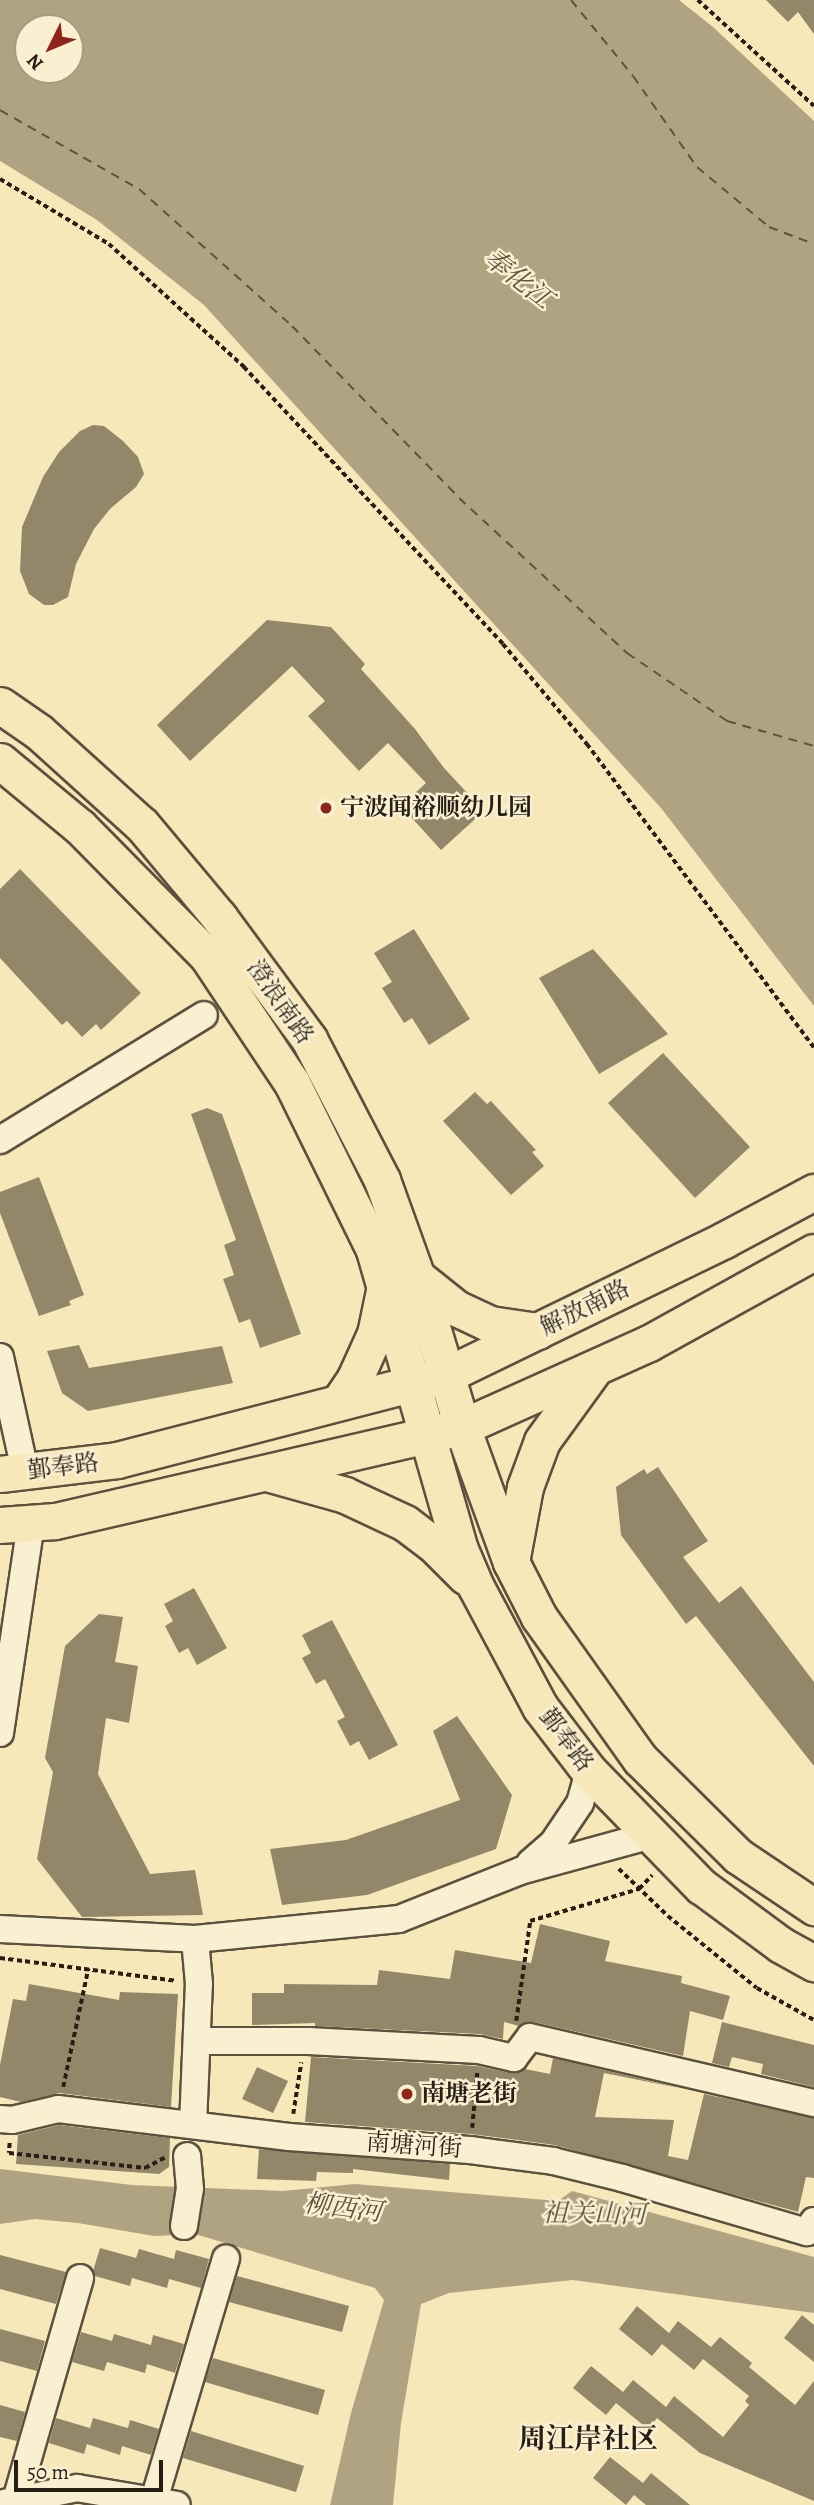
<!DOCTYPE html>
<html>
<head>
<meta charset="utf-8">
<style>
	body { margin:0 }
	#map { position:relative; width:814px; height:2505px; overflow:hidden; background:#f6e8b8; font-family:Alegreya,"Noto Serif SC",serif }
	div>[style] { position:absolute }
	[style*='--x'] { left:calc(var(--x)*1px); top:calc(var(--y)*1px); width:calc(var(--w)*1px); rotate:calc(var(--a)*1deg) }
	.water>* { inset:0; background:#b0a381 }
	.ferry>* { height:2px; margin-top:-1px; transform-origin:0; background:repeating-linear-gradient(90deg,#5e5340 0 9px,transparent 0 16px) }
	.building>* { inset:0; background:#93876a }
	.path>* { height:3.5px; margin-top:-1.75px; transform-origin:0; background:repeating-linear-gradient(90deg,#281e15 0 5px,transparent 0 8.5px) }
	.roads { filter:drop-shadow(2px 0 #5c503e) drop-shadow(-2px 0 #5c503e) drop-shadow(0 2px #5c503e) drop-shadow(0 -2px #5c503e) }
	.minor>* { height:26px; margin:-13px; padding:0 13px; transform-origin:13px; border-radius:13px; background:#f9f0d1 }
	.major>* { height:35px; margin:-17.5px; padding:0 17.5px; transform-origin:17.5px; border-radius:17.5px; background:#f6e8b8 }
	.dots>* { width:19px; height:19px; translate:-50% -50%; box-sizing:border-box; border:4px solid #f9f0d1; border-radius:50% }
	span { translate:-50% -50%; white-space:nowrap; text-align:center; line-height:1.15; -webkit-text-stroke:5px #f9f0d1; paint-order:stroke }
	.poi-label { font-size:24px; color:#281e15; font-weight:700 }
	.left { translate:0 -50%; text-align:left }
	.street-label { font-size:24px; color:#281e15 }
	.water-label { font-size:26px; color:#5e5340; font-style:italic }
	.quarter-label { font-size:28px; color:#281e15; font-weight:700 }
	.north { position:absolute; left:14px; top:14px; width:70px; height:70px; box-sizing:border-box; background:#f9f0d1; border:2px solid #a59c86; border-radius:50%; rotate:227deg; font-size:19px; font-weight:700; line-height:28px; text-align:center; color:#281e15 }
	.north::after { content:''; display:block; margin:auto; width:24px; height:32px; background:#8f2418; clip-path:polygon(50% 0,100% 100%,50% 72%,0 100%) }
	.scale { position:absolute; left:14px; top:2460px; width:149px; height:32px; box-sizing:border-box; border:4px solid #281e15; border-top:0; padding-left:9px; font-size:21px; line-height:24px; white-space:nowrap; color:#281e15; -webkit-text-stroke:5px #f9f0d1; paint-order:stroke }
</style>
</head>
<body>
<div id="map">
	<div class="water">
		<i style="clip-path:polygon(evenodd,0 0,679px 0,713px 27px,814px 121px,814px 1006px,661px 808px,204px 305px,97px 220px,0 161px,0 0,70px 28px,70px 70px,28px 70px,28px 28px,70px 28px)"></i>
		<i style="clip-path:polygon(0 2169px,132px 2185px,283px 2191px,355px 2184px,558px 2201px,572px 2191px,814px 2257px,814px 2313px,573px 2280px,449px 2293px,421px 2304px,401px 2423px,393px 2505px,330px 2505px,351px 2413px,384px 2300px,375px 2288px,195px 2234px,154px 2236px,78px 2223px,35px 2219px,0 2224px)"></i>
	</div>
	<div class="ferry">
		<i style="--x:571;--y:0;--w:98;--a:50.8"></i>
		<i style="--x:633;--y:76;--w:111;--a:54.9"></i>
		<i style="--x:697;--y:167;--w:94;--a:39.8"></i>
		<i style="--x:769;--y:227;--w:48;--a:20.7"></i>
		<i style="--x:0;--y:110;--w:160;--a:29.6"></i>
		<i style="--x:139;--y:189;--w:205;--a:41.8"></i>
		<i style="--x:292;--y:326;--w:240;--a:45.8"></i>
		<i style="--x:459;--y:498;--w:229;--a:42.7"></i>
		<i style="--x:627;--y:653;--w:121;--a:34.2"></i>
		<i style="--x:727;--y:721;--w:91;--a:16"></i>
	</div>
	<div class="building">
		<i style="clip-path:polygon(766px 0,814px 0,814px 34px,798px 12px,788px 22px)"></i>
		<i style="clip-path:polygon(93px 425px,104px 426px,123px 441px,138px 457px,144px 474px,136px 487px,110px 509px,94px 529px,76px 564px,68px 597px,53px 605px,44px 605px,29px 594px,20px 571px,22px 527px,43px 477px,59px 452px,80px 431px)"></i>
		<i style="clip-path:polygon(267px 620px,331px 627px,365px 664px,361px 669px,415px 729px,444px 768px,484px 811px,441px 850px,401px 806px,426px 783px,388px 743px,359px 771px,308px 716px,325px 701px,292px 666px,190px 761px,157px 725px)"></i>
		<i style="clip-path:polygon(20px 869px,141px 993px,101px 1030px,96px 1024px,82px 1037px,67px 1021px,62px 1025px,0 958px,0 889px)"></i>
		<i style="clip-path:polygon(414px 929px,470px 1019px,429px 1045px,412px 1018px,404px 1023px,382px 988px,392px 982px,374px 953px)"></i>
		<i style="clip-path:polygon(593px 949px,668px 1034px,599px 1074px,539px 978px)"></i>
		<i style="clip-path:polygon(663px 1053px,750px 1147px,695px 1198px,608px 1103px)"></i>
		<i style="clip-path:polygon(475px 1092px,487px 1104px,491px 1101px,536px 1150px,532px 1152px,544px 1166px,511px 1195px,443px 1121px)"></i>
		<i style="clip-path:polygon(207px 1108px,222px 1114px,301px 1334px,260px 1348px,250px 1319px,239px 1323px,223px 1279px,234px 1275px,224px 1245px,236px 1240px,191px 1114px)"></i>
		<i style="clip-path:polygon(39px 1177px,84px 1295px,69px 1301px,71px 1305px,39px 1316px,0 1213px,0 1192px)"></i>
		<i style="clip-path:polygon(79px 1345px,89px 1368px,222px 1346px,233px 1383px,88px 1411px,62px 1393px,47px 1351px)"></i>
		<i style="clip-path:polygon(658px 1467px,708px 1541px,683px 1557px,719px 1603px,741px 1586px,814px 1682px,814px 1766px,696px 1616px,686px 1624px,621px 1535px,616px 1487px,644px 1469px,647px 1474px)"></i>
		<i style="clip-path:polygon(194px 1588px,227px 1648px,197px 1665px,188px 1648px,179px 1653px,165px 1626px,173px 1621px,164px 1604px)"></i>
		<i style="clip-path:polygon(99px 1614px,123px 1617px,115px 1662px,138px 1666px,129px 1723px,106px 1718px,98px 1774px,150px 1874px,195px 1870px,203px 1915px,82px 1917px,37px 1859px,53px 1772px,45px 1758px,65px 1646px)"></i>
		<i style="clip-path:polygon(332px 1620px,398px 1745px,369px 1760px,359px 1741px,350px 1746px,337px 1721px,345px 1717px,325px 1679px,316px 1684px,302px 1658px,311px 1653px,302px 1635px)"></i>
		<i style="clip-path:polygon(457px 1716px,512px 1795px,496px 1849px,367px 1895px,282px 1905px,270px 1849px,346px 1840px,460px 1800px,433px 1731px)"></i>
		<i style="clip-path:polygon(540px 1924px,610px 1941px,605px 1961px,682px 1976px,681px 1983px,730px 1996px,723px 2020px,690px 2011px,683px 2056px,534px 2022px,519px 2026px,504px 2022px,503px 2039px,480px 2034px,315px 2026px,315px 2023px,252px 2025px,252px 1993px,284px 1993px,284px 1984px,377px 1985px,379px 1970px,450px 1979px,455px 1950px,531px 1963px)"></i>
		<i style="clip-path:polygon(29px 1984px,119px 2000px,120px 1992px,178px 1994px,171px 2107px,60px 2093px,21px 2102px,0 2097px,0 2065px,13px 1999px,26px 2001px)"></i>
		<i style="clip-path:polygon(722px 2022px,814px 2045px,814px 2087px,761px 2074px,763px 2064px,732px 2057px,729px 2067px,712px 2063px)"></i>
		<i style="clip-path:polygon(311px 2057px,477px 2066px,511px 2073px,525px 2069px,550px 2074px,553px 2058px,679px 2088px,604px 2073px,595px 2117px,674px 2120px,668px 2156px,688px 2160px,704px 2094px,814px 2118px,814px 2178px,806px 2177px,798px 2212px,555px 2145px,471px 2134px,305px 2122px)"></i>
		<i style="clip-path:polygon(257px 2067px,288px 2081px,273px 2113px,242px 2099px)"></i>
		<i style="clip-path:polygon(59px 2125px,170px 2138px,169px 2167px,159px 2174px,16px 2164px,18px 2135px)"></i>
		<i style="clip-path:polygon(259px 2149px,450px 2164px,449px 2180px,353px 2169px,353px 2173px,317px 2172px,316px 2181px,257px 2179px)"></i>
		<i style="clip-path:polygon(100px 2248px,136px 2258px,139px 2249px,174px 2259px,176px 2250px,209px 2259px,201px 2288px,169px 2279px,167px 2288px,132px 2278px,130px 2286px,95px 2276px,93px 2271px)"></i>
		<i style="clip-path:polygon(0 2255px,66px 2272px,56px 2304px,0 2289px)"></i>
		<i style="clip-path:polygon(237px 2276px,349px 2306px,342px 2332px,229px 2302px)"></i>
		<i style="clip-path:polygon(637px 2306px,669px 2333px,678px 2321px,711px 2347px,720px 2337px,752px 2363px,749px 2367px,795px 2405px,814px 2381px,814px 2501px,700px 2453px,657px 2418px,648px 2429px,616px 2403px,606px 2415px,573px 2388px,591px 2366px,623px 2392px,633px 2380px,666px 2407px,674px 2396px,723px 2437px,749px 2405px,745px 2401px,749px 2396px,703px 2359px,694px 2370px,662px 2344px,652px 2356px,619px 2329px)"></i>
		<i style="clip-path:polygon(802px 2315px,814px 2325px,814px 2362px,784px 2338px)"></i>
		<i style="clip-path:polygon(0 2329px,45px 2341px,37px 2371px,0 2361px)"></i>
		<i style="clip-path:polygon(81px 2332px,112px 2341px,114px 2334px,151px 2345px,153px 2335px,184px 2344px,175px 2373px,147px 2364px,145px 2373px,107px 2362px,104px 2371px,72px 2362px)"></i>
		<i style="clip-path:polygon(213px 2358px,325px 2390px,318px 2415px,205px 2382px)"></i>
		<i style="clip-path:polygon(0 2405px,25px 2412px,17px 2441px,0 2437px)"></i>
		<i style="clip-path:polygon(56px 2418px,90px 2428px,93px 2418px,128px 2428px,130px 2420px,159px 2429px,151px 2455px,122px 2446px,120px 2455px,87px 2444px,84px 2454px,49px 2443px)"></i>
		<i style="clip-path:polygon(191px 2431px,304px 2466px,296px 2492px,183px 2458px)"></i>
		<i style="clip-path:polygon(610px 2457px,643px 2483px,651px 2473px,690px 2505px,646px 2505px,634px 2495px,626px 2505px,593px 2478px)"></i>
	</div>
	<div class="path">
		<i style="--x:698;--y:0;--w:157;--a:42.4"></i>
		<i style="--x:0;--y:179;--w:127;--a:30.8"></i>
		<i style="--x:109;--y:244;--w:183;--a:42.3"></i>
		<i style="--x:244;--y:367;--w:379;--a:46.9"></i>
		<i style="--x:503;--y:644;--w:131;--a:50"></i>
		<i style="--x:587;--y:744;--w:379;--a:53.2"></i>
		<i style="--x:619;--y:1869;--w:68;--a:43.8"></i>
		<i style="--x:668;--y:1916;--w:114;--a:39"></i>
		<i style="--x:757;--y:1988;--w:65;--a:29.3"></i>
		<i style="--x:0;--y:1958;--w:177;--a:7.4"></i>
		<i style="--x:516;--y:2021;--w:101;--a:-82"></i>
		<i style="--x:530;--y:1921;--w:114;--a:-16.4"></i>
		<i style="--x:639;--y:1889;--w:19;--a:-47"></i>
		<i style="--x:63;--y:2087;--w:121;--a:-78"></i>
		<i style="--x:293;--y:2114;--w:52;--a:-81.1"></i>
		<i style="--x:472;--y:2128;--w:55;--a:-84.8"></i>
		<i style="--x:10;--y:2143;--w:10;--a:96"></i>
		<i style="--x:9;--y:2153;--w:137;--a:6.3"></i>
		<i style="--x:145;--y:2168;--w:24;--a:-28"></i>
	</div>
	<div class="roads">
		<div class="minor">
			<i style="--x:0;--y:1140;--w:239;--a:-31.5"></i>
			<i style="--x:0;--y:1357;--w:117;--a:77.6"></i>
			<i style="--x:0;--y:1733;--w:212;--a:-81.6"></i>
			<i style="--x:530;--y:1863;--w:30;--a:-41"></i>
			<i style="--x:553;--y:1843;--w:48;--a:-56"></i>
			<i style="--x:580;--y:1803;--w:33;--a:-74"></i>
			<i style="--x:0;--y:1929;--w:195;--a:2.9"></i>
			<i style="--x:195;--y:1939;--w:205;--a:-5.6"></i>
			<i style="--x:399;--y:1919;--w:130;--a:-21.6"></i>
			<i style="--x:520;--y:1871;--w:133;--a:-15.3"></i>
			<i style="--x:198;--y:2041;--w:110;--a:0"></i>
			<i style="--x:308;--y:2041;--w:171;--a:3"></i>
			<i style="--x:479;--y:2050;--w:36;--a:13"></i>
			<i style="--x:514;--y:2058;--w:26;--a:-53"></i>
			<i style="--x:530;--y:2037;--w:292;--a:13.1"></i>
			<i style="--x:0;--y:2119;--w:12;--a:5"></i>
			<i style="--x:12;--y:2120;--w:47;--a:-13.4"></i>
			<i style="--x:58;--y:2109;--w:233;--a:6.9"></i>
			<i style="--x:289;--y:2137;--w:181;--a:4.1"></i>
			<i style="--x:470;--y:2150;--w:84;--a:7.5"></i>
			<i style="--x:553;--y:2161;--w:71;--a:13.8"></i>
			<i style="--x:622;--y:2178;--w:193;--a:16.3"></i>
			<i style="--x:807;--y:2232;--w:13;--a:-58"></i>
			<i style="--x:193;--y:2125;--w:141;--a:-87.6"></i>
			<i style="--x:199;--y:1984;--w:45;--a:-95.1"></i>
			<i style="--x:184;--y:2226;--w:37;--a:-81"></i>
			<i style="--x:190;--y:2189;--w:33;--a:-95"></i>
			<i style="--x:16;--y:2500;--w:231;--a:-73.9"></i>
			<i style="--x:154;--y:2500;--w:252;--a:-73.4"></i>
			<i style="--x:4;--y:2503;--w:75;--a:-11.6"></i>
			<i style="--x:77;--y:2488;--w:101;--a:9.6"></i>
		</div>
		<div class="major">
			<i style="--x:0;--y:705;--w:47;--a:34.7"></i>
			<i style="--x:39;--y:732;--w:139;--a:42.1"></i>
			<i style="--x:142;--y:825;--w:120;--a:50.1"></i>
			<i style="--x:219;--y:917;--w:152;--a:53.6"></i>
			<i style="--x:309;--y:1039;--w:159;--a:62.6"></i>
			<i style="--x:382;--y:1180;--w:103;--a:70.2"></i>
			<i style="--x:417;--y:1277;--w:157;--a:73.3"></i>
			<i style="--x:462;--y:1427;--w:144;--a:70.1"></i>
			<i style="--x:511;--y:1562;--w:62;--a:63"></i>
			<i style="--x:539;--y:1617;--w:174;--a:54.6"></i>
			<i style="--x:640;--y:1759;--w:138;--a:44.7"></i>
			<i style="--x:738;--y:1856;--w:92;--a:33.9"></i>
			<i style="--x:0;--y:761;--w:104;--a:39.5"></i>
			<i style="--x:80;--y:827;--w:182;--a:45.4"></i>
			<i style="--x:208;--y:957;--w:151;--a:56.3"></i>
			<i style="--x:292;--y:1083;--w:186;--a:63.8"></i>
			<i style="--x:374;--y:1250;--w:309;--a:74"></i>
			<i style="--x:459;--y:1547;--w:43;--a:67"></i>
			<i style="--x:476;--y:1587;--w:136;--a:61.9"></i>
			<i style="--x:540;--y:1707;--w:81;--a:52.6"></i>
			<i style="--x:589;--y:1771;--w:161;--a:45.8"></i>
			<i style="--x:701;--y:1886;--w:99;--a:36.4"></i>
			<i style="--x:781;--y:1945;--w:38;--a:29"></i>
			<i style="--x:417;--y:1277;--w:50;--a:38.5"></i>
			<i style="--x:456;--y:1308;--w:38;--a:25"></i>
			<i style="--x:490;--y:1324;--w:48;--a:8.5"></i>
			<i style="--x:339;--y:1402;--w:29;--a:-56"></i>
			<i style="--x:355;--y:1378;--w:48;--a:-65.6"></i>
			<i style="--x:375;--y:1334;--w:44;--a:-78.2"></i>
			<i style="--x:0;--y:1474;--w:118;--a:-6.8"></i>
			<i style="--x:117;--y:1460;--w:340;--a:-14.5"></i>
			<i style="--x:446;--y:1375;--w:309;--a:-25.9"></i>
			<i style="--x:724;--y:1240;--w:102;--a:-28.1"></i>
			<i style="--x:270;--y:1474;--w:78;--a:15.6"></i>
			<i style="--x:345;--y:1495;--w:66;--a:25"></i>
			<i style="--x:405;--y:1523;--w:34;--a:37"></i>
			<i style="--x:432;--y:1543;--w:47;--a:45"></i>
			<i style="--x:0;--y:1525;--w:55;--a:-4.2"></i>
			<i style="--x:55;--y:1521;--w:418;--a:-13"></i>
			<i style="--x:462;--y:1427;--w:205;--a:-24.2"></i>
			<i style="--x:649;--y:1343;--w:188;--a:-28.9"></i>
			<i style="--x:511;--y:1562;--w:76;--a:-79.4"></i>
			<i style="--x:525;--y:1487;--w:49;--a:-69.7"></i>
			<i style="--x:542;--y:1441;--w:85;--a:-54.1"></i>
		</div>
	</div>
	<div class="dots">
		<i style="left:326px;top:808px;background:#8f2418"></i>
		<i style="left:407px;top:2094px;background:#8f2418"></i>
	</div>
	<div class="poi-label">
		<span class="left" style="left:340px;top:808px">宁波闻裕顺幼儿园</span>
		<span class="left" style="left:421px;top:2094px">南塘老街</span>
	</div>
	<div class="street-label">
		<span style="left:280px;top:1002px;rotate:55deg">澄浪南路</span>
		<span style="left:585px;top:1308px;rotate:-26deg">解放南路</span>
		<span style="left:63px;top:1467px;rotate:-7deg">鄞奉路</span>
		<span style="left:566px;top:1740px;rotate:53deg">鄞奉路</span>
		<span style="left:414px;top:2146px;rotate:4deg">南塘河街</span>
	</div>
	<div class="water-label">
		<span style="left:518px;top:279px;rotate:38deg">奉化江</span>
		<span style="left:343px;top:2208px;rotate:7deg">柳西河</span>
		<span style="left:594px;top:2214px;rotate:1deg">祖关山河</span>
	</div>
	<div class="quarter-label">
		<span style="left:588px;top:2439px">周江岸社区</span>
	</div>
	<div class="north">N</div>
	<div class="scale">50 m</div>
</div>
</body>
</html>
